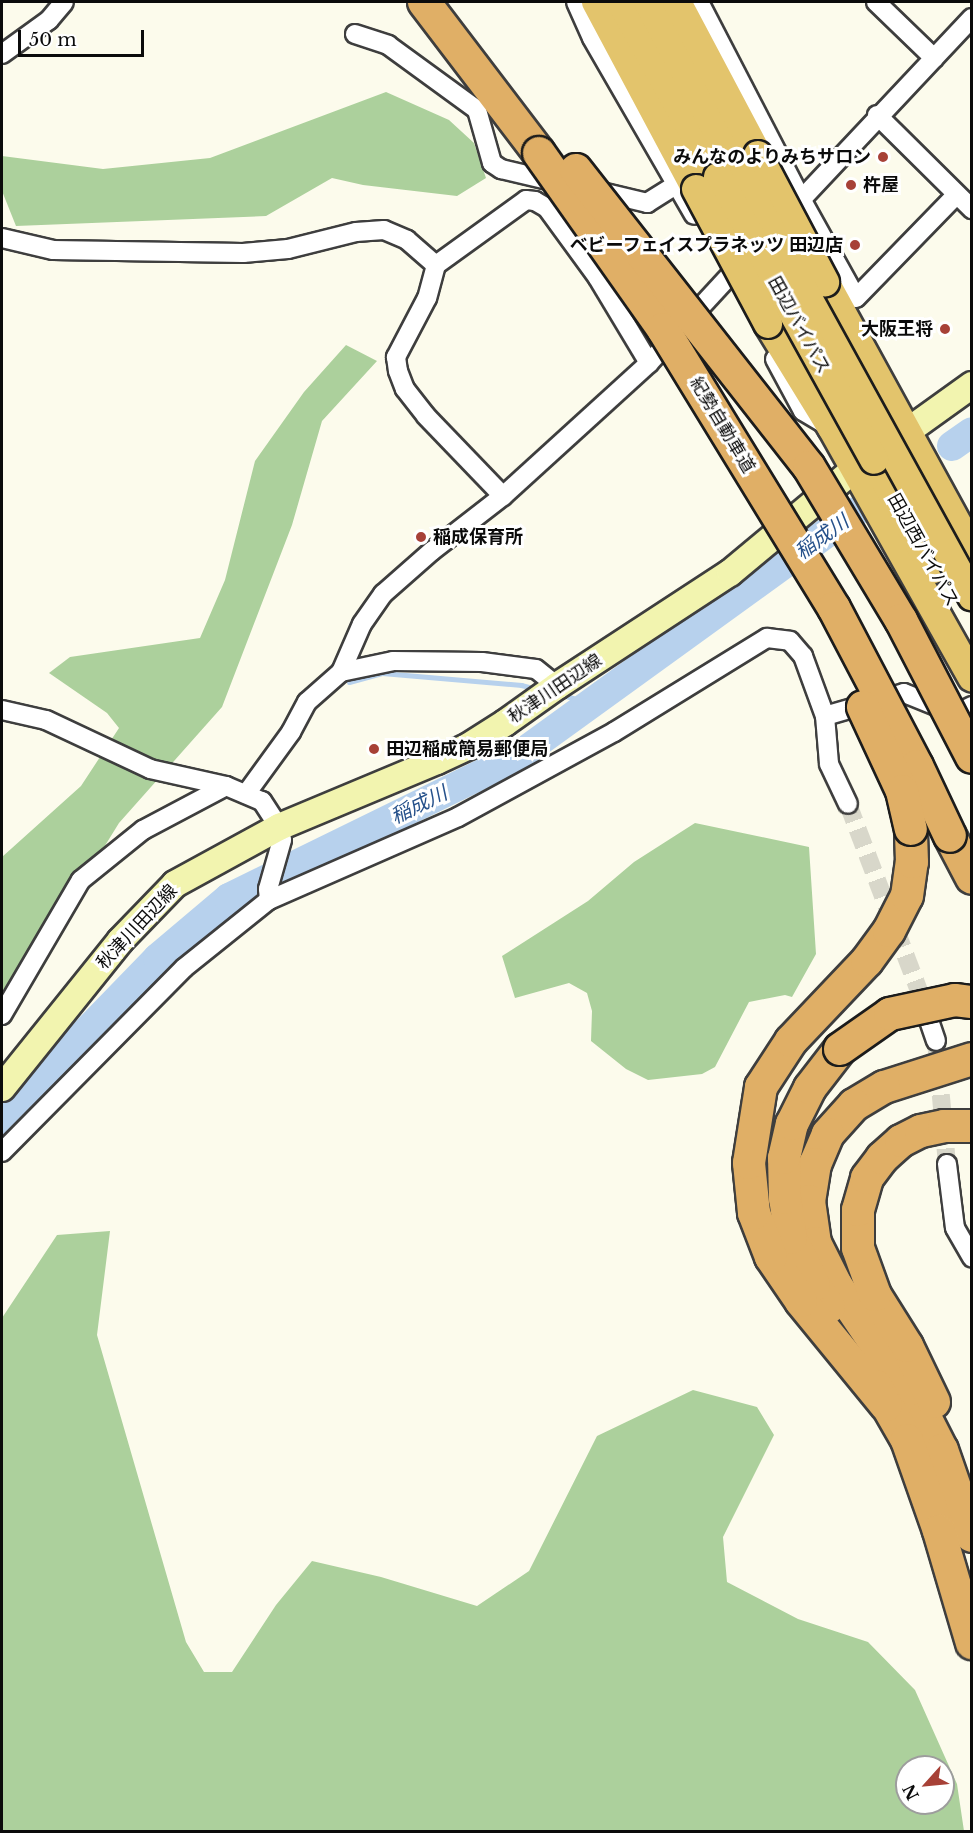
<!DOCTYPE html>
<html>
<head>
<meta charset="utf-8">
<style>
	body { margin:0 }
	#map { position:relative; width:973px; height:1833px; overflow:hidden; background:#fcfbec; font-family:"Libre Baskerville","Noto Sans JP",serif }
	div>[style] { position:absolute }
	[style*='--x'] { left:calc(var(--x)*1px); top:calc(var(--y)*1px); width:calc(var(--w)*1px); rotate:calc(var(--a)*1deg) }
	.forest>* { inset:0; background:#acd09c }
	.stream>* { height:5px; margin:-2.5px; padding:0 2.5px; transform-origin:2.5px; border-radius:2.5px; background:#b7d1ed }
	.river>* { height:30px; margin:-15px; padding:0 15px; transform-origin:15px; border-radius:15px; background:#b7d1ed }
	.minor-tunnel>* { height:18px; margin-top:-9px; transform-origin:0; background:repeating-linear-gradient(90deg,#d8d7ca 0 18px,transparent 0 27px) }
	.roads { filter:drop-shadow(2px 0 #3e3e3e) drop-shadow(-2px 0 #3e3e3e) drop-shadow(0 2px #3e3e3e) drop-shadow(0 -2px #3e3e3e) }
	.minor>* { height:18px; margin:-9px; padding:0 9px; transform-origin:9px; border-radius:9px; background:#fff }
	.secondary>* { height:26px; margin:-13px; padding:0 13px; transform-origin:13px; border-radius:13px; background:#f2f4af }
	.trunk>* { height:28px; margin:-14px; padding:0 14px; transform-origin:14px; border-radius:14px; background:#e3c46c }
	.motorway>* { height:32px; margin:-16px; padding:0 16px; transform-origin:16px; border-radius:16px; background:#e0af66 }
	.bridges { filter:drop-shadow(2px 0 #1c1c1c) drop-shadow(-2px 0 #1c1c1c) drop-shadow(0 2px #1c1c1c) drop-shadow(0 -2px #1c1c1c) }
	.trunk-bridge>* { height:28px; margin:-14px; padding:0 14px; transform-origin:14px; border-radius:14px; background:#e3c46c }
	.motorway-bridge>* { height:32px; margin:-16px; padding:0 16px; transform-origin:16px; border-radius:16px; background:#e0af66 }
	.dots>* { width:16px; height:16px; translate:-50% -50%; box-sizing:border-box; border:3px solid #fff; border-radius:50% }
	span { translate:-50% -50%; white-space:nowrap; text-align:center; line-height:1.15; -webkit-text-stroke:6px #fff; paint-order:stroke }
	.poi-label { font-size:18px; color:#0b0b0b; font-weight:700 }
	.right { translate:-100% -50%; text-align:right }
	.left { translate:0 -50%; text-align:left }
	.street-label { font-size:18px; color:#0b0b0b }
	.water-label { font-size:20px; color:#26518b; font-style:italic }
	.frame { position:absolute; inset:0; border:3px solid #0b0b0b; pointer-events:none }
	.north { position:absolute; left:895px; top:1755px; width:60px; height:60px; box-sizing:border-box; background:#fff; border:2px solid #9d9d9d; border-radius:50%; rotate:243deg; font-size:16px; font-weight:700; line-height:24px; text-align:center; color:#0b0b0b }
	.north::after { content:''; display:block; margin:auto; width:21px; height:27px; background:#a74137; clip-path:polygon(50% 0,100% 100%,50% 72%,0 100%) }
	.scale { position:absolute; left:18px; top:30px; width:126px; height:27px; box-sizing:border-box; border:3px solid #0b0b0b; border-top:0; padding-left:8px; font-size:18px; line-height:21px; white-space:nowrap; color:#0b0b0b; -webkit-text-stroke:4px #fff; paint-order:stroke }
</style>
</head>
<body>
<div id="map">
	<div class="forest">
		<i style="clip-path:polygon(386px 92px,449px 120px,474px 143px,486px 178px,457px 196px,363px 185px,332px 178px,266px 216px,16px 226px,2px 191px,2px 156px,103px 169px,210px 158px)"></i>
		<i style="clip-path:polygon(346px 345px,377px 361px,322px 421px,292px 525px,222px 707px,119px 823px,15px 991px,2px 1008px,2px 857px,81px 786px,119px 728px,107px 713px,49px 673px,70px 657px,200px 638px,225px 580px,255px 461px,304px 392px)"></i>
		<i style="clip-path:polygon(695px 823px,809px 847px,816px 954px,792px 997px,785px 995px,749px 1002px,715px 1067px,702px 1074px,648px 1080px,626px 1069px,591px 1041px,592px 1011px,587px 993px,569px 983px,515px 998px,502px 956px,588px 901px,634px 862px)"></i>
		<i style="clip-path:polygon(evenodd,110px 1231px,97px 1335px,186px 1642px,204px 1672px,232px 1672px,276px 1605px,312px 1561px,381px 1577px,477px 1606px,529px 1571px,597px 1436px,693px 1390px,757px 1407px,774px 1435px,723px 1537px,727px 1582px,798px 1619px,868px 1642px,915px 1690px,957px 1784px,964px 1831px,2px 1831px,2px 1318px,57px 1235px,110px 1231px,907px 1767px,943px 1767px,943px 1803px,907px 1803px,907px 1767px)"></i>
	</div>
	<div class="stream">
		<i style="--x:349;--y:682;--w:34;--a:-15"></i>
		<i style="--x:382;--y:673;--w:140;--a:4.9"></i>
		<i style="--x:521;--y:685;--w:16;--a:14"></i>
		<i style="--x:558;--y:694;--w:34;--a:15"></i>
	</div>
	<div class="river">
		<i style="--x:952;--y:446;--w:24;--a:-35"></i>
		<i style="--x:2;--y:1119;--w:224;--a:-45.9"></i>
		<i style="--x:158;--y:958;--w:93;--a:-40.2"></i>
		<i style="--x:229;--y:898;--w:321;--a:-26.1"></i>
		<i style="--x:517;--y:757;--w:418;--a:-35.9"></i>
	</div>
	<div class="minor-tunnel">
		<i style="--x:848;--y:804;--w:203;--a:69.2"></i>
		<i style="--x:936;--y:1041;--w:123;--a:84.9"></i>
	</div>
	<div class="roads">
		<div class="minor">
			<i style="--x:576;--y:2;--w:39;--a:66"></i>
			<i style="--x:592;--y:38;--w:204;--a:60"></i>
			<i style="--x:699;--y:2;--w:222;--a:62.6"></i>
			<i style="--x:801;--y:199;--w:113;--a:60.9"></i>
			<i style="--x:856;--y:298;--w:144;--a:-45.8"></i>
			<i style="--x:876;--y:2;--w:81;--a:44"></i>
			<i style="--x:355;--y:34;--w:35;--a:18"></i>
			<i style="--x:388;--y:45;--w:110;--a:36.1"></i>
			<i style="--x:477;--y:110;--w:55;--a:74.2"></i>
			<i style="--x:492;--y:163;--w:11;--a:34"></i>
			<i style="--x:501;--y:169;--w:61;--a:13.3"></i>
			<i style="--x:2;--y:54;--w:58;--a:-35.9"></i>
			<i style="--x:49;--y:20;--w:23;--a:-50"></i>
			<i style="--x:877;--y:115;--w:134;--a:44.7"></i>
			<i style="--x:593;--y:190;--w:56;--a:13.5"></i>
			<i style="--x:647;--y:203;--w:36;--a:-32"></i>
			<i style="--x:782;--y:220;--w:277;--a:-46.8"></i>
			<i style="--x:2;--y:238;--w:52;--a:13.2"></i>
			<i style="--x:53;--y:250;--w:190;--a:0.9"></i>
			<i style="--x:243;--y:253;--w:45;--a:-5.1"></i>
			<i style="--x:288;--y:249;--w:70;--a:-14"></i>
			<i style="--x:356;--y:232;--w:28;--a:-4"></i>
			<i style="--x:384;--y:230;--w:25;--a:23"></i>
			<i style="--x:407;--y:240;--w:38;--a:41"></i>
			<i style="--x:436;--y:265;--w:111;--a:-35.8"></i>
			<i style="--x:526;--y:200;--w:9;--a:6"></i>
			<i style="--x:535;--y:201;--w:14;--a:30"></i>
			<i style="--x:547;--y:208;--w:87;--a:53.9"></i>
			<i style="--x:598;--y:278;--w:99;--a:59"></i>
			<i style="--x:436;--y:265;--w:34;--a:105"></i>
			<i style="--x:427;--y:298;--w:67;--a:117.7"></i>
			<i style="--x:396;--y:357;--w:14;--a:82"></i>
			<i style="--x:398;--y:371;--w:19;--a:69"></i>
			<i style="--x:405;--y:389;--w:34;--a:52"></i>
			<i style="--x:426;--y:416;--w:111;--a:46.1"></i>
			<i style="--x:775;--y:359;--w:59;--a:61.7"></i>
			<i style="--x:803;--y:411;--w:27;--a:31"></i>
			<i style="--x:341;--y:672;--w:53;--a:-11.9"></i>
			<i style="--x:393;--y:661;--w:89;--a:0.6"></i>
			<i style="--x:482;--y:662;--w:54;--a:7.4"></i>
			<i style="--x:536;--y:669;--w:27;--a:39"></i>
			<i style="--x:2;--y:710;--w:45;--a:12.8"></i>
			<i style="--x:46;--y:720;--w:115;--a:25.2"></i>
			<i style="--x:150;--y:769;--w:78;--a:12.6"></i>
			<i style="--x:226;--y:786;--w:39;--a:23"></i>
			<i style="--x:262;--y:801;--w:31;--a:57"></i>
			<i style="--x:279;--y:827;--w:13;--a:77"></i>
			<i style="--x:282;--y:840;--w:51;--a:105.9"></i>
			<i style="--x:268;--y:889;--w:11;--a:85"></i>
			<i style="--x:825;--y:716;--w:82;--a:-16.2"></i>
			<i style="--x:904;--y:693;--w:38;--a:22"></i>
			<i style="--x:939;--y:707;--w:25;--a:7"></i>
			<i style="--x:964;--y:710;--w:9;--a:-27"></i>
			<i style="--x:246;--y:794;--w:77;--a:-54"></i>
			<i style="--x:291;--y:732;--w:34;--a:-62"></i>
			<i style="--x:307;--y:702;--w:45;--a:-41.4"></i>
			<i style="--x:341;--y:672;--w:52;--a:-66.4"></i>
			<i style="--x:362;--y:624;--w:37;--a:-55"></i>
			<i style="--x:383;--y:594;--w:65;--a:-41.3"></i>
			<i style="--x:432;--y:551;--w:90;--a:-37.8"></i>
			<i style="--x:503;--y:496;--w:197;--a:-42.3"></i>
			<i style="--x:649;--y:363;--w:140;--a:-47.3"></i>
			<i style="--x:922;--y:1000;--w:43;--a:71.1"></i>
			<i style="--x:2;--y:1015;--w:156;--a:-59.7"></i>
			<i style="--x:81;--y:880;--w:80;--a:-38.9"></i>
			<i style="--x:143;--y:830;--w:94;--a:-27.9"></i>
			<i style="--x:2;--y:1152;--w:259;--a:-45.3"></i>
			<i style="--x:184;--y:968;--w:109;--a:-38.7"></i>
			<i style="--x:269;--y:900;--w:206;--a:-23.7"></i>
			<i style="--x:458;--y:817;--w:178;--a:-28.6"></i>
			<i style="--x:614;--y:732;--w:180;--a:-31.6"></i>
			<i style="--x:767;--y:638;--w:23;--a:7"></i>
			<i style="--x:790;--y:641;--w:20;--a:49"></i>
			<i style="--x:803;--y:656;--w:64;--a:69.9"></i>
			<i style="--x:825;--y:716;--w:48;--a:85.2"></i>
			<i style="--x:829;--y:764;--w:44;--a:64.6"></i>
			<i style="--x:947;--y:1164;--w:64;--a:82.9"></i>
			<i style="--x:955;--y:1228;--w:34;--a:60"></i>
		</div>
		<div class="secondary">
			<i style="--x:2;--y:1088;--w:189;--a:-51.2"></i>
			<i style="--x:120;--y:941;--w:79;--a:-46"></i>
			<i style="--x:175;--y:884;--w:119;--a:-28.7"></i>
			<i style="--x:279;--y:827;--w:171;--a:-22.7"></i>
			<i style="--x:437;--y:761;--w:35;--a:-25"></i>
			<i style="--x:469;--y:746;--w:43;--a:-32.6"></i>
			<i style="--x:505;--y:723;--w:64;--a:-35.4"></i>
			<i style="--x:557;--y:686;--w:207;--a:-33.2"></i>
			<i style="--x:730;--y:573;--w:163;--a:-39.8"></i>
			<i style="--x:855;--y:469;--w:144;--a:-35.7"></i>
		</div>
		<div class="trunk">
			<i style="--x:596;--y:2;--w:212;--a:61.9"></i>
			<i style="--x:621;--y:2;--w:200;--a:61"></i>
			<i style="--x:648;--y:2;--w:187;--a:61.9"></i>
			<i style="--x:677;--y:2;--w:173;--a:62.1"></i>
			<i style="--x:825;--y:282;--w:307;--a:61.3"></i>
			<i style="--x:768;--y:324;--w:122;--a:58.4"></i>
			<i style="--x:832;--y:428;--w:286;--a:60.7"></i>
			<i style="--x:874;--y:460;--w:124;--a:61.6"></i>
		</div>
		<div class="motorway">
			<i style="--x:424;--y:2;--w:190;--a:52.7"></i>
			<i style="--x:950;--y:836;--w:47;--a:62.4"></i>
			<i style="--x:972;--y:1059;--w:92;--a:162.3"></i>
			<i style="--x:884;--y:1087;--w:35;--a:149"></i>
			<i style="--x:854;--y:1105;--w:39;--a:132"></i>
			<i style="--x:828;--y:1134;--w:33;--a:113"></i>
			<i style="--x:815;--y:1164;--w:37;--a:99"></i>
			<i style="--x:809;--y:1201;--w:42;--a:81.9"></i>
			<i style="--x:815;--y:1243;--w:47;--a:63.4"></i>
			<i style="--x:836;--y:1285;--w:159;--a:56"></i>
			<i style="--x:925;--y:1417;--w:37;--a:63"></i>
			<i style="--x:942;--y:1450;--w:91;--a:70.8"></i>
			<i style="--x:829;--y:1307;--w:27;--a:-124"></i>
			<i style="--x:814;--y:1285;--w:52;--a:-116.1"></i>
			<i style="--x:791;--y:1238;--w:40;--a:-98.5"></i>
			<i style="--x:785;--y:1198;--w:40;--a:-91.4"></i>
			<i style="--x:784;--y:1158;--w:35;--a:-77"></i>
			<i style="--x:792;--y:1124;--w:40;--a:-63.4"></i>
			<i style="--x:810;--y:1088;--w:49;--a:-52.4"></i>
			<i style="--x:876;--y:1386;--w:62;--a:60.1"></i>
			<i style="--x:907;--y:1440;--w:96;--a:70.6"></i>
			<i style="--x:939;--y:1531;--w:117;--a:73.6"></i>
			<i style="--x:934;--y:1402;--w:62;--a:-115.7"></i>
			<i style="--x:907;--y:1346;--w:60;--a:-122.1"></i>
			<i style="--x:875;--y:1295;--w:50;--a:-109.9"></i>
			<i style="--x:858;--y:1248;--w:38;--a:-90"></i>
			<i style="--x:858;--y:1210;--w:33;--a:-74"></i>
			<i style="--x:867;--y:1178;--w:25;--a:-53"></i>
			<i style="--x:882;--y:1158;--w:25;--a:-42"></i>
			<i style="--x:901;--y:1141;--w:22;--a:-27"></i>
			<i style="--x:921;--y:1131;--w:24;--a:-12"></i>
			<i style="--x:944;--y:1126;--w:28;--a:0"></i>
			<i style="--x:886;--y:1405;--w:134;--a:-129.3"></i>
			<i style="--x:801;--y:1301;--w:53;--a:-124.3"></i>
			<i style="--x:771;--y:1257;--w:47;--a:-111.1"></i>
			<i style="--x:754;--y:1213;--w:50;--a:-95.7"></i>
			<i style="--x:749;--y:1163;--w:77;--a:-81"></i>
			<i style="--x:761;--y:1087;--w:55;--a:-56.9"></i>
			<i style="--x:791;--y:1041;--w:110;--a:-46.5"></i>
			<i style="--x:867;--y:961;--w:37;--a:-54"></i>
			<i style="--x:889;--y:931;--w:39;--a:-63"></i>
			<i style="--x:907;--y:896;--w:34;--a:-82"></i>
			<i style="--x:912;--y:862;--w:33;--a:-92"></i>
		</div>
	</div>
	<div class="bridges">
		<div class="trunk-bridge">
			<i style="--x:758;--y:155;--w:144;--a:62.2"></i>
			<i style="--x:736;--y:167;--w:490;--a:61.2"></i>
			<i style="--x:718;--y:177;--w:323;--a:61.1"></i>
			<i style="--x:696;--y:189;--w:153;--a:61.9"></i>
		</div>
		<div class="motorway-bridge">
			<i style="--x:539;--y:153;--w:215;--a:54.8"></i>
			<i style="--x:663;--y:329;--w:327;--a:58.5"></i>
			<i style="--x:834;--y:608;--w:178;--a:62.3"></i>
			<i style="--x:917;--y:766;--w:77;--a:64.8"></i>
			<i style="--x:576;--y:170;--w:377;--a:51.9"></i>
			<i style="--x:809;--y:467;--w:179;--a:59"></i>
			<i style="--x:901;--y:620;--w:154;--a:62.6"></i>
			<i style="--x:863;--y:707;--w:93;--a:65.1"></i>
			<i style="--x:902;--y:791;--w:39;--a:77"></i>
			<i style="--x:840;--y:1049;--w:61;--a:-35"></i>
			<i style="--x:890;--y:1014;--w:66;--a:-12.2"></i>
			<i style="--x:955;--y:1000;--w:17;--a:7"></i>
		</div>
	</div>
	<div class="dots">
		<i style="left:883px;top:157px;background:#a74137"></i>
		<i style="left:851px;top:185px;background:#a74137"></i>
		<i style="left:855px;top:245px;background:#a74137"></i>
		<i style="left:945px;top:329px;background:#a74137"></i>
		<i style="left:421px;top:537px;background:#a74137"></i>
		<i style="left:374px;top:749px;background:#a74137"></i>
	</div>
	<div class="poi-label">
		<span class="right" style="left:871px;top:157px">みんなのよりみちサロン</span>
		<span class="left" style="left:863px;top:185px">杵屋</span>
		<span class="right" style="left:843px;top:245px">ベビーフェイスプラネッツ 田辺店</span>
		<span class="right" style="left:933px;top:329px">大阪王将</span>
		<span class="left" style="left:433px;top:537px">稲成保育所</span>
		<span class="left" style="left:386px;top:749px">田辺稲成簡易郵便局</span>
	</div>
	<div class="street-label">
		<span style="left:799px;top:325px;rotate:61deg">田辺バイパス</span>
		<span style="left:722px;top:425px;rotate:59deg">紀勢自動車道</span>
		<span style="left:923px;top:550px;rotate:61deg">田辺西バイパス</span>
		<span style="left:555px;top:689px;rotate:-34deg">秋津川田辺線</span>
		<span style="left:137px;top:927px;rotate:-47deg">秋津川田辺線</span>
	</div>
	<div class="water-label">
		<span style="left:822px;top:537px;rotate:-36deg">稲成川</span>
		<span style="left:419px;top:805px;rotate:-26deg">稲成川</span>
	</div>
	<div class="frame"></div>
	<div class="north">N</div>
	<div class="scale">50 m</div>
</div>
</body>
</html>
